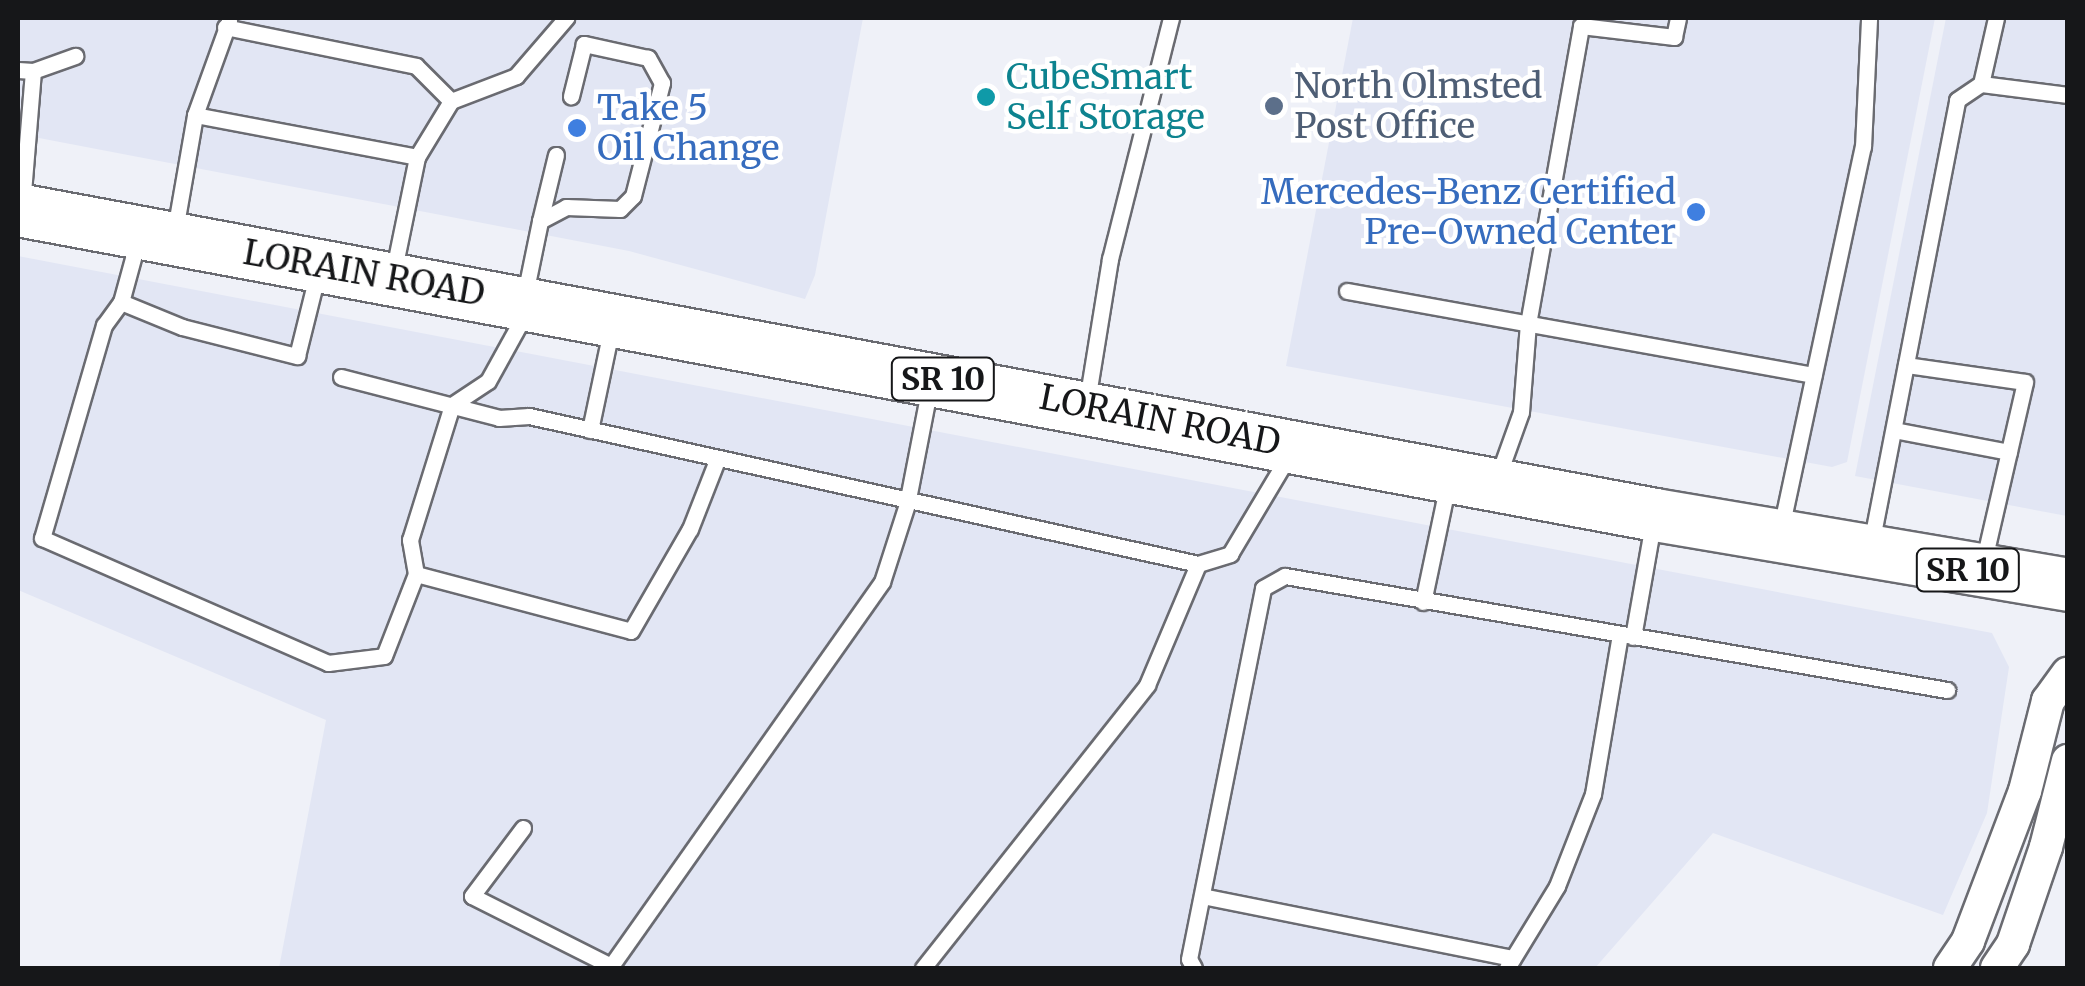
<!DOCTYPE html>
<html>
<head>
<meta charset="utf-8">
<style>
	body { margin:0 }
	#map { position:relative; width:2085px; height:986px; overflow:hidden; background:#eff1f8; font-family:Merriweather,serif }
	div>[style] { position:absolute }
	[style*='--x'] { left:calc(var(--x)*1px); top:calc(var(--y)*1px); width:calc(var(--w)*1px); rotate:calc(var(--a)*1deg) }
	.built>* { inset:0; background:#e2e6f4 }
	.roads { filter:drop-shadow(2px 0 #6a6b71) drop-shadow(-2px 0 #6a6b71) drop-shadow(0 2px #6a6b71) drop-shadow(0 -2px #6a6b71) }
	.lane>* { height:15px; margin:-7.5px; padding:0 7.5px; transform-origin:7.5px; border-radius:7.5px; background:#fff }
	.street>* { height:32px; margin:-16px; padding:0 16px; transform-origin:16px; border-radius:16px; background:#fff }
	.primary>* { height:52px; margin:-26px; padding:0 26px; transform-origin:26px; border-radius:26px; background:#fff }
	.dots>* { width:28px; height:28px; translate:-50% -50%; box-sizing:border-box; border:5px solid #fff; border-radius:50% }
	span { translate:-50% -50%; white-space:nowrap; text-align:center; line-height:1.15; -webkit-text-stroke:9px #fff; paint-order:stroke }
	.shield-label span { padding:2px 8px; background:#fff; border:2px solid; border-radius:8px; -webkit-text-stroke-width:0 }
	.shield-label { font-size:32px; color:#161719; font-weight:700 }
	.culture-label { font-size:35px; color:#0d838f }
	.left { translate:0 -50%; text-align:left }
	.service-label { font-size:35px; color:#4e5e75 }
	.shop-label { font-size:35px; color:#366cbe }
	.right { translate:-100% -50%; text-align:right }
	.street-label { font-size:35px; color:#161719 }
	.frame { position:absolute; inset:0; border:20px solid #161719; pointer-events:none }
</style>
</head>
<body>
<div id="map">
	<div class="built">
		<i style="clip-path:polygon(18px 18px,863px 18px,815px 275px,805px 299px,629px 251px,18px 134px)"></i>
		<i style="clip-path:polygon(1353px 18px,1935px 18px,1847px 462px,1832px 467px,1286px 366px)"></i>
		<i style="clip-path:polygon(1946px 18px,2067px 18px,2067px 516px,1855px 476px)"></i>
		<i style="clip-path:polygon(18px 256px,1992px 633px,2009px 667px,1987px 813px,1943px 915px,1713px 833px,1595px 968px,279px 968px,326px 720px,18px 590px)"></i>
	</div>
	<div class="roads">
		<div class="lane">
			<i style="--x:225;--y:27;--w:195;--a:11.5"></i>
			<i style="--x:416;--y:66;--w:49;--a:45"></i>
			<i style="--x:18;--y:70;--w:15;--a:4"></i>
			<i style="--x:33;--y:71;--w:134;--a:94.7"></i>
			<i style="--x:33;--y:71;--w:45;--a:-19.7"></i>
			<i style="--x:1981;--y:84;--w:88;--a:7.2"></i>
			<i style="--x:195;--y:115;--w:226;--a:10.7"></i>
			<i style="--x:540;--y:221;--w:68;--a:-76.4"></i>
			<i style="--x:175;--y:230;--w:117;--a:-80.1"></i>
			<i style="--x:195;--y:115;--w:100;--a:-70.1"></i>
			<i style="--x:138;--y:240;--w:64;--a:105.3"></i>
			<i style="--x:121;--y:302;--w:29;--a:126"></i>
			<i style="--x:104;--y:325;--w:222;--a:106.2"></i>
			<i style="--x:42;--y:538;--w:312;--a:23.6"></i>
			<i style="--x:328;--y:663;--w:56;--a:-7.1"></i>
			<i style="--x:384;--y:656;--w:88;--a:-68.7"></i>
			<i style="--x:416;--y:574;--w:222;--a:14.8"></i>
			<i style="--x:631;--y:631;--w:118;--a:-60"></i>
			<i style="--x:690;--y:529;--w:74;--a:-68.6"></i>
			<i style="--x:393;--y:274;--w:119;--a:-78.4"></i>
			<i style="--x:417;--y:157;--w:66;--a:-58.7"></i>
			<i style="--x:451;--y:101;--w:70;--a:-21"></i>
			<i style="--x:516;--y:76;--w:77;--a:-49.2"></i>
			<i style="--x:1347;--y:291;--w:474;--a:10.2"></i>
			<i style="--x:524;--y:299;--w:80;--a:-78.4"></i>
			<i style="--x:540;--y:221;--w:30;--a:-28"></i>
			<i style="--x:566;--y:207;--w:54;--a:2.1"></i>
			<i style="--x:620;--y:209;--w:18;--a:-45"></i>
			<i style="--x:633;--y:196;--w:117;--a:-75.6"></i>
			<i style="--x:662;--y:83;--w:29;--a:-119"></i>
			<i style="--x:648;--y:58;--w:66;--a:-167.7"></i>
			<i style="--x:584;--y:44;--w:54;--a:104"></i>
			<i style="--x:121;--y:302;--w:66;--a:22.3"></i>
			<i style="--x:182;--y:327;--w:119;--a:14.2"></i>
			<i style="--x:297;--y:356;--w:82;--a:-76"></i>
			<i style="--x:1906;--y:365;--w:120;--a:8.1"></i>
			<i style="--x:2025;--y:382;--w:187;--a:103"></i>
			<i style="--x:341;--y:377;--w:163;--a:14.5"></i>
			<i style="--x:499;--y:418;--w:30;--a:-4"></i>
			<i style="--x:529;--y:416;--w:685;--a:12.47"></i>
			<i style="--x:1087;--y:401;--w:144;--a:-80.8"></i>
			<i style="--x:1110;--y:259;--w:249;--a:-75.8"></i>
			<i style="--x:590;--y:430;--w:106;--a:-78.1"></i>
			<i style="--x:1894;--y:430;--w:117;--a:10.8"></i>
			<i style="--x:1497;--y:479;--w:71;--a:-70.3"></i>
			<i style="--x:1521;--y:412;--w:88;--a:-85.5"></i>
			<i style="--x:1528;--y:324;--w:303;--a:-79.9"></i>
			<i style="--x:1581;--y:26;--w:94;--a:6.7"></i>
			<i style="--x:1674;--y:37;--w:19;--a:-78"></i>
			<i style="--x:1781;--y:528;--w:390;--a:-77.9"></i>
			<i style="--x:1863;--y:147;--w:129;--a:-87.3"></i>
			<i style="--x:1871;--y:544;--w:452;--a:-79"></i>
			<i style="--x:1957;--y:100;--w:29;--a:-34"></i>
			<i style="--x:1981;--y:84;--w:68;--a:-77.2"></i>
			<i style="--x:416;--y:574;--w:35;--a:-100"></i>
			<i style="--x:410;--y:540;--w:141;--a:-72.7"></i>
			<i style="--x:452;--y:405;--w:43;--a:-33.7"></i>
			<i style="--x:488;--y:381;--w:77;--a:-61.1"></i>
			<i style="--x:1423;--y:602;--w:122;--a:-78.1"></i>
			<i style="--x:1633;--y:637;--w:116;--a:-80"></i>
			<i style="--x:523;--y:828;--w:85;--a:126.9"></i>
			<i style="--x:472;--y:896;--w:156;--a:26.7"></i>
			<i style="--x:611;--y:966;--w:470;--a:-54.8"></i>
			<i style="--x:882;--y:582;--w:82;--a:-72.2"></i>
			<i style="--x:907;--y:504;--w:120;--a:-79"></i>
			<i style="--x:1202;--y:896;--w:317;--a:11.3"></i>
			<i style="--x:923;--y:968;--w:361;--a:-51.6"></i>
			<i style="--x:1147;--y:685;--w:131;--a:-67.1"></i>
			<i style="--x:1198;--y:564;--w:34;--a:-17"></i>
			<i style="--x:1230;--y:554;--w:115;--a:-59.2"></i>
			<i style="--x:1194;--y:968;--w:10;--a:-119"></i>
			<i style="--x:1189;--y:959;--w:378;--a:-78.7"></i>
			<i style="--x:1263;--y:588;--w:25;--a:-29"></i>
			<i style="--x:1285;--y:576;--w:672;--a:9.77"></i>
			<i style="--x:1507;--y:968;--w:96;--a:-58.6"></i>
			<i style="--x:1557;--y:886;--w:99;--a:-68.6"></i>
			<i style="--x:1593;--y:794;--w:161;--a:-80.4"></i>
		</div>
		<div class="street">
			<i style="--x:1950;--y:968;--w:32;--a:-56"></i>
			<i style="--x:1968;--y:941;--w:160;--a:-69.2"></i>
			<i style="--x:2025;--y:791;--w:93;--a:-75.7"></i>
			<i style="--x:2048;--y:701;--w:34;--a:-54"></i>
			<i style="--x:1997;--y:968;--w:29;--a:-56"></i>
			<i style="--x:2013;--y:944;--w:102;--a:-71.2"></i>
			<i style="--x:2046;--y:847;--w:89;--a:-75.7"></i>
		</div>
		<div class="primary">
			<i style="--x:18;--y:210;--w:1665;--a:10.55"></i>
			<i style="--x:1655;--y:515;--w:419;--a:9.6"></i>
		</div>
	</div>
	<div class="dots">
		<i style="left:986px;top:97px;background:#0f9aa8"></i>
		<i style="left:1274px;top:106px;background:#5c6f8a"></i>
		<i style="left:577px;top:128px;background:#3f7fe0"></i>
		<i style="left:1696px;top:212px;background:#3f7fe0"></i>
	</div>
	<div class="shield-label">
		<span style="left:943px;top:379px">SR 10</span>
		<span style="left:1968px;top:570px">SR 10</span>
	</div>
	<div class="culture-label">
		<span class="left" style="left:1006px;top:97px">CubeSmart<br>Self Storage</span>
	</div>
	<div class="service-label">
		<span class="left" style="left:1294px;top:106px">North Olmsted<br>Post Office</span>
	</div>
	<div class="shop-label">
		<span class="left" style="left:597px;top:128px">Take 5<br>Oil Change</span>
		<span class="right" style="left:1676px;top:212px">Mercedes-Benz Certified<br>Pre-Owned Center</span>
	</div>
	<div class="street-label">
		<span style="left:364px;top:273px;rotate:10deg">LORAIN ROAD</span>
		<span style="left:1160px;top:420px;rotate:11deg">LORAIN ROAD</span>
	</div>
	<div class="frame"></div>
</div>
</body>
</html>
